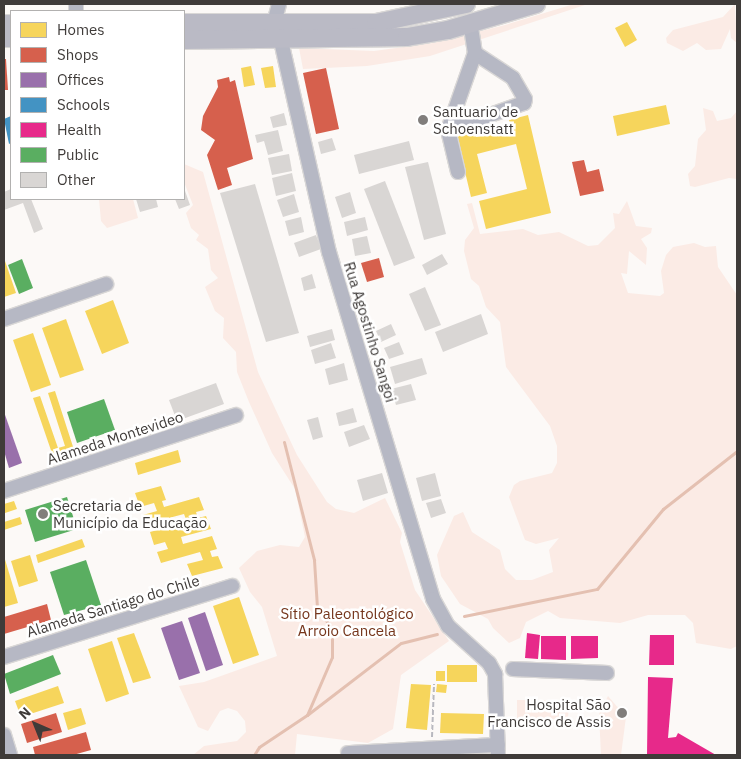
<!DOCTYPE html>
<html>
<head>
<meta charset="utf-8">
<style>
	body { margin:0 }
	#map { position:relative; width:741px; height:759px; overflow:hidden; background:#fcf9f7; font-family:"IBM Plex Sans",sans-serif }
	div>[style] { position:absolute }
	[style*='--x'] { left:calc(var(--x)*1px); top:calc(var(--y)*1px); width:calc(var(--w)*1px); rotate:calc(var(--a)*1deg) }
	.green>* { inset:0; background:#fbebe5 }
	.homes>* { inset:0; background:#f6d55c }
	.shops>* { inset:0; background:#d6604d }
	.offices>* { inset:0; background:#9970ab }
	.schools>* { inset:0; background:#4393c3 }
	.health>* { inset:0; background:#e7298a }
	.public>* { inset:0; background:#5aae61 }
	.stream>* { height:3px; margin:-1.5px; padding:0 1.5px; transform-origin:1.5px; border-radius:1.5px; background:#e4c0b1 }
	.building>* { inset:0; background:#d9d6d4 }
	.path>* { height:2px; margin-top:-1px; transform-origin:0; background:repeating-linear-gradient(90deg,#b8b8bf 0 5px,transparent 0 7.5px) }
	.roads { filter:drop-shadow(1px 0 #d9d7d6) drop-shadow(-1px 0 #d9d7d6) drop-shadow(0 1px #d9d7d6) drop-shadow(0 -1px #d9d7d6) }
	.minor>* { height:14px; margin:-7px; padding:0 7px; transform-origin:7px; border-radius:7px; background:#b6b8c4 }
	.major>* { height:18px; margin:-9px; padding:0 9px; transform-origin:9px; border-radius:9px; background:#babac5 }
	.dots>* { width:14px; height:14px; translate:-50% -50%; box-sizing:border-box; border:2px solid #fff; border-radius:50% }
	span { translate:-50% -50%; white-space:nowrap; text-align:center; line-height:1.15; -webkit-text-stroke:5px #fff; paint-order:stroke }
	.poi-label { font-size:15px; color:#3f3b39 }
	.left { translate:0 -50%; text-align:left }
	.right { translate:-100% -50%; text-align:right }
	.street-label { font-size:15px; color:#3f3b39 }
	.park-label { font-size:15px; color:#75351b }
	.frame { position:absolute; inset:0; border:5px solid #3f3b39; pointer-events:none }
	.legend { position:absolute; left:10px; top:10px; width:175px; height:190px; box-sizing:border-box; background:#fff; border:1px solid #b2b1b0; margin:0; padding:6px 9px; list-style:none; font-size:15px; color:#3f3b39 }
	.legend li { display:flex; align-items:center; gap:10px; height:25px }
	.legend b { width:25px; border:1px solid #b2b1b0 }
	.north { position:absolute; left:10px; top:699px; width:50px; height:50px; -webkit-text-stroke:4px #fff; paint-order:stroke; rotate:316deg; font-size:14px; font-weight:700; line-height:20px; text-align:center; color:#3f3b39 }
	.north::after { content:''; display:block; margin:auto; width:18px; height:22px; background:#3f3b39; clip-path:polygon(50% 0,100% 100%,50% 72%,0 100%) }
</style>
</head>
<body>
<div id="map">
	<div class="green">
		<i style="clip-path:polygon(574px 4px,588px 4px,430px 56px,367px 66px,303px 69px,299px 48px,374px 51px,433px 43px,505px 25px)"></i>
		<i style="clip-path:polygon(735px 4px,737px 43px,731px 38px,730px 29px,721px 49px,706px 50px,697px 43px,683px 51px,667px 43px,666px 38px,673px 30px,723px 17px)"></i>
		<i style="clip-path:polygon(703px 108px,713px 111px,717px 121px,731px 118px,737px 111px,737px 179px,729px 178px,695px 187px,690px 186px,688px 174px,695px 166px,698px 139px,706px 130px)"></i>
		<i style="clip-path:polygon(184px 164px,203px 172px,258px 372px,297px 455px,327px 502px,336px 509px,354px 513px,385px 498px,402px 533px,400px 542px,415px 590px,449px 641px,401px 675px,393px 729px,368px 743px,297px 734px,295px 755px,193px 755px,204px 746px,237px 741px,246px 732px,245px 721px,237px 711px,228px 708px,220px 711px,208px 731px,198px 727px,179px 686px,204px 682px,277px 656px,262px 607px,250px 592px,239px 568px,257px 551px,280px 545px,299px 547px,305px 537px,295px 489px,272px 453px,249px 402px,237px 372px,236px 352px,223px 338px,224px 318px,215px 311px,205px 287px,218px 278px,211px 270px,208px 249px,196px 240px,199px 235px,191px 228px,186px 213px,193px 205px,184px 182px)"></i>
		<i style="clip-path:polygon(99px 199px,133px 199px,138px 218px,107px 228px,101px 221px)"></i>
		<i style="clip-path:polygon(627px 201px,636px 226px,652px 228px,651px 233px,641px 239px,647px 248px,646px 265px,629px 251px,627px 274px,621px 273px,628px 293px,660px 296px,664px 293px,661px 271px,666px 255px,673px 247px,694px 243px,705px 247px,716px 246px,718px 267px,737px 295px,737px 646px,731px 649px,696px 643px,693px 623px,685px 615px,648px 615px,620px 623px,560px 618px,548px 611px,526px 622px,520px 638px,509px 643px,493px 628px,488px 619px,460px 604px,441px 576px,437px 555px,454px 516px,463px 512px,472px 532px,500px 550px,505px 569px,516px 580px,532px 580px,553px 572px,549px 550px,559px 538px,536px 544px,525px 540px,509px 497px,514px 485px,520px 481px,552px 473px,557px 463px,557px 446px,550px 426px,506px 367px,500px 322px,486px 307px,479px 286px,471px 279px,464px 251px,465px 240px,474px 228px,467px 204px,472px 203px,480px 234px,523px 229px,538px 235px,559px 232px,588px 246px,598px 245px,615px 228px,613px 213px,619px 214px)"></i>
		<i style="clip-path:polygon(608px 696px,626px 717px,621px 755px,601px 755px,599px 714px)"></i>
		<i style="clip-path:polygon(517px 700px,569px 700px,568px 719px,517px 719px)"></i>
	</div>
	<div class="homes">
		<i style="clip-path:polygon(627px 22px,637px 40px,625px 47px,615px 28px)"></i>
		<i style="clip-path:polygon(251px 66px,255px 85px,244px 87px,241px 68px)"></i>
		<i style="clip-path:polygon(273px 66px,276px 87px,265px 88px,261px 68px)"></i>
		<i style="clip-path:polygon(666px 105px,670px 124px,617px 136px,613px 116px)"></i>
		<i style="clip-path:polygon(528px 115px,551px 213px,486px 229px,479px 201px,527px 189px,516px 144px,477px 154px,487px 193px,471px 197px,456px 134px,475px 129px,476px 137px,511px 129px,509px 120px)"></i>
		<i style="clip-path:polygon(4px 258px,16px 293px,4px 297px)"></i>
		<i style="clip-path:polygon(113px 300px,129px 343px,102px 354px,85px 311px)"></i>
		<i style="clip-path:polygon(66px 319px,84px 370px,60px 378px,42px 328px)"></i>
		<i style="clip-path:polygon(33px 333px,51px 385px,31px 392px,13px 340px)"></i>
		<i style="clip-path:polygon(55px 391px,76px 456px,55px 462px,33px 398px,40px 396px,58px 448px,65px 446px,48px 393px)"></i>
		<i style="clip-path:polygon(178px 450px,181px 462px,138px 475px,135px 463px)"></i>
		<i style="clip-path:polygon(161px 486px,166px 500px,162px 501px,164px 507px,199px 497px,204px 510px,196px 512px,198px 518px,206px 516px,211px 529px,181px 537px,183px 544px,212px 536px,217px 549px,210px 551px,212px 557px,218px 556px,223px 568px,192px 576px,187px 564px,203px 560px,200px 552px,161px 563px,157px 552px,168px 549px,165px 542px,154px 545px,150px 532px,187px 522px,184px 514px,146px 524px,143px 515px,157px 511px,154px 503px,140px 507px,135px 493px)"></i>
		<i style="clip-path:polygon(14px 501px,17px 509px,5px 513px,4px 504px)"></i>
		<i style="clip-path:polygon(20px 517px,22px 524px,4px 530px,4px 522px)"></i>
		<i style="clip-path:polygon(82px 539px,85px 547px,38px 563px,36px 555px)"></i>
		<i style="clip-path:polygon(30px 555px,38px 581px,19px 587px,11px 561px)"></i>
		<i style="clip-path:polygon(4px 556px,18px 603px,4px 607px)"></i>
		<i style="clip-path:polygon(239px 597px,259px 655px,233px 664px,213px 606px)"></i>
		<i style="clip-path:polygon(134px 633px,151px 678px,133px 683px,117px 638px)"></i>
		<i style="clip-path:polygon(112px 641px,129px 694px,106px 702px,88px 649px)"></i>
		<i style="clip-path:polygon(447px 665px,477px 665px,477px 682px,447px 682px)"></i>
		<i style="clip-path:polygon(436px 671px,445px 671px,445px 681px,436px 681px)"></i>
		<i style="clip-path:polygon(411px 684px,431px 685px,427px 730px,406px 728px)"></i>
		<i style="clip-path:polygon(437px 684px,447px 685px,446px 693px,436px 692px)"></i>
		<i style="clip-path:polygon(58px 686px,64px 703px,21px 717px,15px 701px)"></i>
		<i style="clip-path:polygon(81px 708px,86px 724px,68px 730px,63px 713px)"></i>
		<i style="clip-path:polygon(441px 713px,484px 714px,483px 734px,440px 733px)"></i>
	</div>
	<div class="shops">
		<i style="clip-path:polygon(4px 59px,6px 59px,8px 90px,4px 90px)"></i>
		<i style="clip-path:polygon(326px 68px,339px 129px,316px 134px,303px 73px)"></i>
		<i style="clip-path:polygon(229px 77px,230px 82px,235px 80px,253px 159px,227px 168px,232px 185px,218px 190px,207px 155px,215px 140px,201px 130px,203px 116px,218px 87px,217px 80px)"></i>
		<i style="clip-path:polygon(584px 160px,587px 172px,599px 169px,604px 191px,580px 196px,572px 162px)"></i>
		<i style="clip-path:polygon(379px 258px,384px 277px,367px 282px,361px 263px)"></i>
		<i style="clip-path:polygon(47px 604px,51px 620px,4px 634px,4px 617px)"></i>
		<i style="clip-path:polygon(56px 713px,62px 732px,27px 743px,21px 724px)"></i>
		<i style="clip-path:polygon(86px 732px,91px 750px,73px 755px,35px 755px,33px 747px)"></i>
	</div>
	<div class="offices">
		<i style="clip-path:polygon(4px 412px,22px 463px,9px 468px,4px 451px)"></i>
		<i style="clip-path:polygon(205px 612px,223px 665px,206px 671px,188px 618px)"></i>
		<i style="clip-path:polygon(182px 621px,200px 673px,179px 680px,161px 628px)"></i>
	</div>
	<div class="schools">
		<i style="clip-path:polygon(11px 116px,11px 143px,9px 144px,4px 119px)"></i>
	</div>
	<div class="health">
		<i style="clip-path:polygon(527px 633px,540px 635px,538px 659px,525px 658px)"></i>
		<i style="clip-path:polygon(650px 635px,674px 635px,674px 665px,649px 665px)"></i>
		<i style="clip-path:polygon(541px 636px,566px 636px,566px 660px,541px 659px)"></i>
		<i style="clip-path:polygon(571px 636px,598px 636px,598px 658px,571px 659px)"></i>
		<i style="clip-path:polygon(648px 677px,673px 678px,668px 738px,676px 737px,678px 733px,716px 755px,647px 755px)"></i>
	</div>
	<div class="public">
		<i style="clip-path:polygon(22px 259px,33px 288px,19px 294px,8px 265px)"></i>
		<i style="clip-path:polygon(104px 399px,115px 430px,77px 443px,67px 412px)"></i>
		<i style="clip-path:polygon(67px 497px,77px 529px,35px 542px,25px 510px)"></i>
		<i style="clip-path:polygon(86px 560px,101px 605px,64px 615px,50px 572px)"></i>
		<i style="clip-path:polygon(53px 655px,61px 674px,10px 694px,4px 674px)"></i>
	</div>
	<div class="stream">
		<i style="--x:284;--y:442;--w:122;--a:75.7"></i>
		<i style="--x:314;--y:560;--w:48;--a:86.4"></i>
		<i style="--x:317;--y:608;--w:26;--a:54"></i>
		<i style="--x:332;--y:629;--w:28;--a:90"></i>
		<i style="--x:332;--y:657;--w:63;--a:113.3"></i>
		<i style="--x:464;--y:616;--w:136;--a:-11.5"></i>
		<i style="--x:597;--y:589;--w:104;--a:-50.5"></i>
		<i style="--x:663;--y:509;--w:94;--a:-38.1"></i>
		<i style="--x:254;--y:755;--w:9;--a:-58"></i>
		<i style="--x:259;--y:747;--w:58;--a:-33.7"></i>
		<i style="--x:307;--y:715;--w:118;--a:-37.5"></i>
		<i style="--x:401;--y:643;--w:37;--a:-14"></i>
	</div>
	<div class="building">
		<i style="clip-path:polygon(284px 113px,287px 125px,273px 128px,270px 117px)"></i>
		<i style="clip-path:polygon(278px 130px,283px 151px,268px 155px,264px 141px,257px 143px,255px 135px)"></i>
		<i style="clip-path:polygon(332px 138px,336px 150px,321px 154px,318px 142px)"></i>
		<i style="clip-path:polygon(409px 141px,414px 160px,359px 174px,354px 155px)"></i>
		<i style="clip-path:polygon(289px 154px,292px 171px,272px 175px,268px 158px)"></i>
		<i style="clip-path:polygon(428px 162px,446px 234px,424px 240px,405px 167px)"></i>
		<i style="clip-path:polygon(292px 173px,296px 191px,276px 196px,272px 178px)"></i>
		<i style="clip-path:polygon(385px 181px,415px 258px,394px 266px,364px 189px)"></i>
		<i style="clip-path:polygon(255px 184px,299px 333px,266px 342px,220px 193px)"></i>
		<i style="clip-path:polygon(184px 188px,190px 205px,179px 209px,175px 199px,184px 199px)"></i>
		<i style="clip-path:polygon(11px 189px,11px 199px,31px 199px,43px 229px,34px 233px,23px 203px,4px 210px,4px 192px)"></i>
		<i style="clip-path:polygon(350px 192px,356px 213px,342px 218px,335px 197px)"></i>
		<i style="clip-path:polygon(294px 194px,299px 212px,283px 217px,277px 200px)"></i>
		<i style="clip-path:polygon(136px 199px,156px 199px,158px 207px,140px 212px)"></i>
		<i style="clip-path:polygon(301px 217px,304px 232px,289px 236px,285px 221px)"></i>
		<i style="clip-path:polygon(365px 217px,368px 230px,347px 236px,344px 222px)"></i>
		<i style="clip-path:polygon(316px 235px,321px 249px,299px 257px,294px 243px)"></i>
		<i style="clip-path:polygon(367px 236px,371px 253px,355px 256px,352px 239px)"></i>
		<i style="clip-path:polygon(442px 254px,448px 264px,427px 275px,422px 265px)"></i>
		<i style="clip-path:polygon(312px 274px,316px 288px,304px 291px,301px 278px)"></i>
		<i style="clip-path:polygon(425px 287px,441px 325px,425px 331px,409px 294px)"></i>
		<i style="clip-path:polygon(481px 314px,488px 334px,443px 352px,435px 332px)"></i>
		<i style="clip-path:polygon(391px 324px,396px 335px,381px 342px,376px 331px)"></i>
		<i style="clip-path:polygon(332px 329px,335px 340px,310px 347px,307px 336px)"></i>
		<i style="clip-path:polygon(399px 342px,404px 354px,389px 359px,384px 348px)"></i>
		<i style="clip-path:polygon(331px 343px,336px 358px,315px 364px,311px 350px)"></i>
		<i style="clip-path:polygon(422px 358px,427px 374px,395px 384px,390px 367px)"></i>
		<i style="clip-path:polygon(344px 363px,348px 380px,329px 385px,325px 369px)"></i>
		<i style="clip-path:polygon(216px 383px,224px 404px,177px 421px,169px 400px)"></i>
		<i style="clip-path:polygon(411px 384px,416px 400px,396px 405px,391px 389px)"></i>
		<i style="clip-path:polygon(353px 408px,357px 422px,339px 426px,336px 413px)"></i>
		<i style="clip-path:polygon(318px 417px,323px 437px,313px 440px,307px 420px)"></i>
		<i style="clip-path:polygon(364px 425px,370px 439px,349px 447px,344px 432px)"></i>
		<i style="clip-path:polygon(382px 473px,388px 493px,363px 501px,357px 480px)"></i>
		<i style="clip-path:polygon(435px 473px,441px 496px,422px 501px,416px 478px)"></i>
		<i style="clip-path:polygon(441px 499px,446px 513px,431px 518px,426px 503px)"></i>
	</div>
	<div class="path">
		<i style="--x:432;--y:737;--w:53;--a:-87.8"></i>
	</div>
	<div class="roads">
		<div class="minor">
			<i style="--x:76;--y:11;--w:7;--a:-90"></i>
			<i style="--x:274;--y:23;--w:20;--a:-75"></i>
			<i style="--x:281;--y:41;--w:216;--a:77.2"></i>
			<i style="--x:329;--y:252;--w:362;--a:73.3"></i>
			<i style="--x:433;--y:599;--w:31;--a:61"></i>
			<i style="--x:448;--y:626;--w:55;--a:42.1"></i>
			<i style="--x:489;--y:663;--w:13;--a:61"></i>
			<i style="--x:495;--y:674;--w:81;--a:87.9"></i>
			<i style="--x:448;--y:130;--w:81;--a:-19.6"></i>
			<i style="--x:524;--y:103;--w:4;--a:-76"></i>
			<i style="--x:525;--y:99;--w:24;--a:-120"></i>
			<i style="--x:513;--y:78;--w:45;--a:-146.7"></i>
			<i style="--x:458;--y:172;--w:43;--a:-103.4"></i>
			<i style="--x:448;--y:130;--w:82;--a:-70.7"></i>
			<i style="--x:475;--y:53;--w:30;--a:-99"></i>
			<i style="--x:4;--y:319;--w:108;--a:-18.9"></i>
			<i style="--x:4;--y:491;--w:244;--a:-18.1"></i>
			<i style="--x:4;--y:657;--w:239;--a:-17.3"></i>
			<i style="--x:513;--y:669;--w:94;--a:2.4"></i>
			<i style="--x:4;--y:735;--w:21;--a:73"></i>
			<i style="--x:348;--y:753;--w:150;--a:-3.1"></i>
		</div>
		<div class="major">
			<i style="--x:184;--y:23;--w:192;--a:0"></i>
			<i style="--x:376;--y:23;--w:92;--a:-11.9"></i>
			<i style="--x:4;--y:24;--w:7;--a:0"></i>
			<i style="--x:4;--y:38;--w:7;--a:0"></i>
			<i style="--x:184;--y:40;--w:223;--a:-0.8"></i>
			<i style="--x:407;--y:37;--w:42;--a:-9.7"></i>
			<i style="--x:448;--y:30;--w:92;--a:-16.5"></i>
		</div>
	</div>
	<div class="dots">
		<i style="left:423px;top:120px;background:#817e7c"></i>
		<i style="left:43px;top:514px;background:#817e7c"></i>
		<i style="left:622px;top:713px;background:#817e7c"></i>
	</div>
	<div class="poi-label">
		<span class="left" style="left:433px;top:120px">Santuario de<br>Schoenstatt</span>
		<span class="left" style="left:53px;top:514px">Secretaria de<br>Município da Educação</span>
		<span class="right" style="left:611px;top:713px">Hospital São<br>Francisco de Assis</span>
	</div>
	<div class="street-label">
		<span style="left:370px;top:332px;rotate:73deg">Rua Agostinho Sangoi</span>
		<span style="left:115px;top:438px;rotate:-18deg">Alameda Montevideo</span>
		<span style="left:113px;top:606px;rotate:-17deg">Alameda Santiago do Chile</span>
	</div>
	<div class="park-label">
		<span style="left:347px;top:622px">Sítio Paleontológico<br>Arroio Cancela</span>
	</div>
	<div class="frame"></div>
	<ul class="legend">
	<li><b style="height:14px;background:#f6d55c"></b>Homes</li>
	<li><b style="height:14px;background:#d6604d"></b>Shops</li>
	<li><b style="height:14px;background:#9970ab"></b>Offices</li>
	<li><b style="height:14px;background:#4393c3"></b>Schools</li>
	<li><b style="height:14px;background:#e7298a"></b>Health</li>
	<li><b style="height:14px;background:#5aae61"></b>Public</li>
	<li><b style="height:14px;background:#d9d6d4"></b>Other</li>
	</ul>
	<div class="north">N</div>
</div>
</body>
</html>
